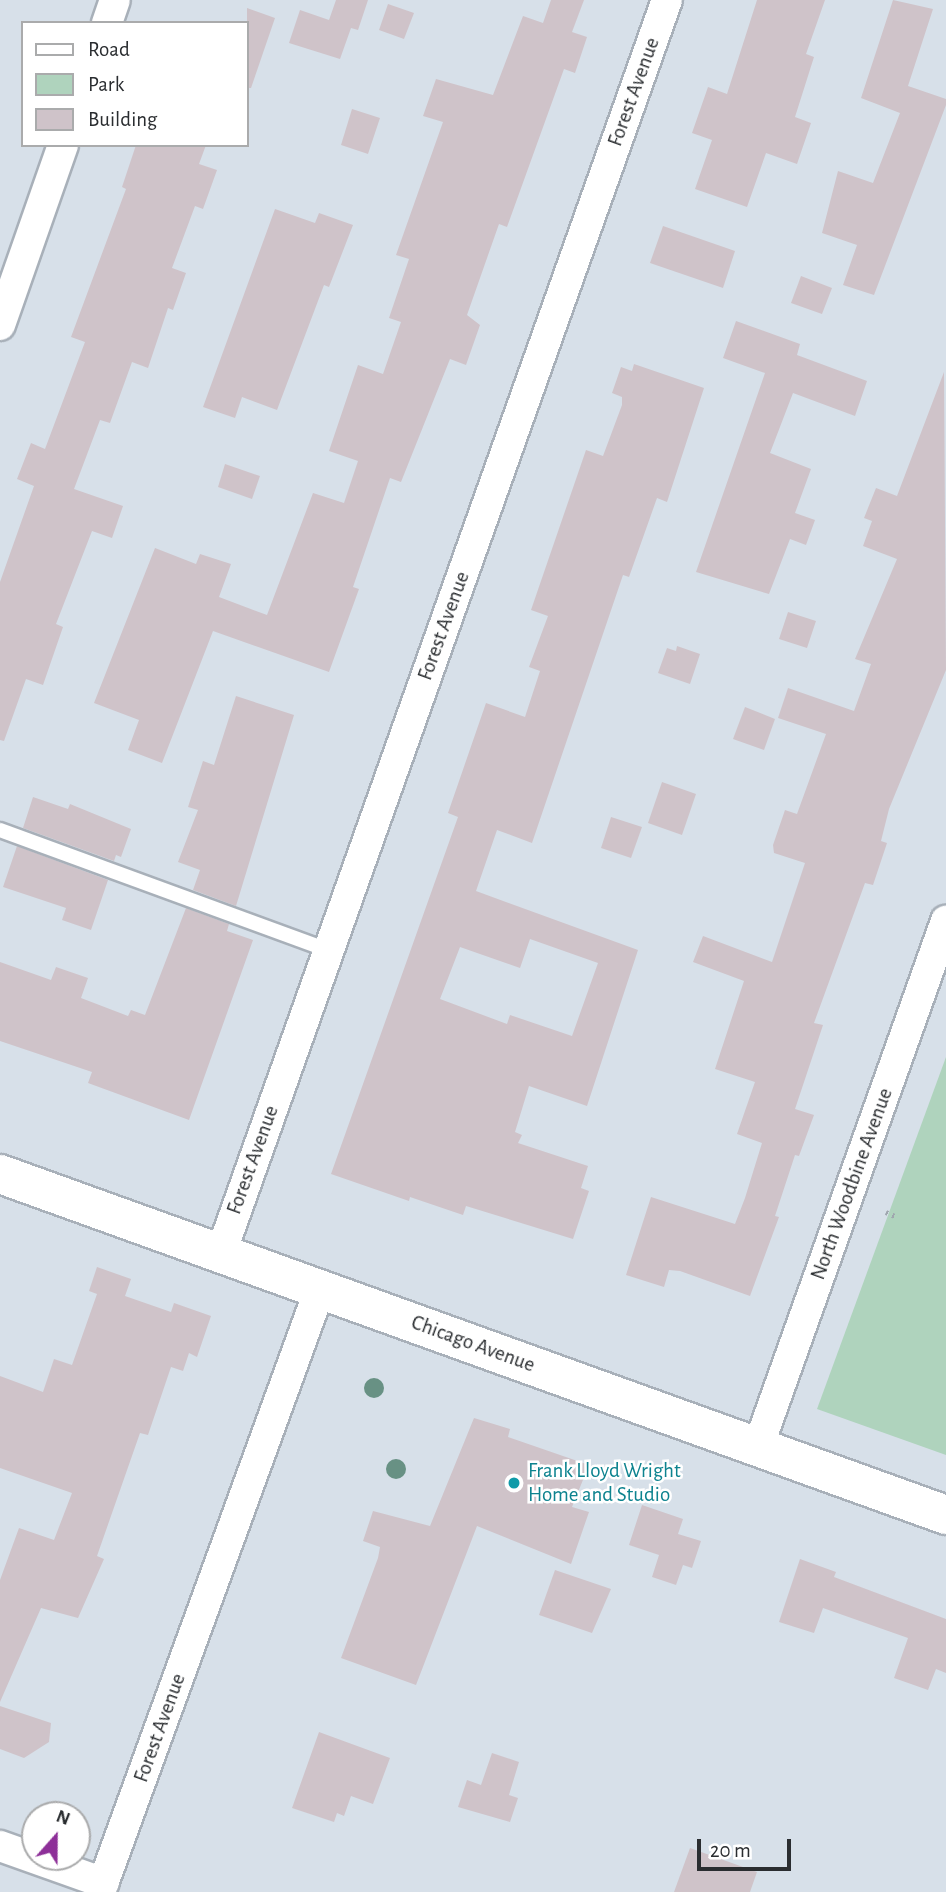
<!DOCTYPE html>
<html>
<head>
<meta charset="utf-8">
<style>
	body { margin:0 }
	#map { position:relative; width:946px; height:1892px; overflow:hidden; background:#d7e0e9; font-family:"Alegreya Sans",sans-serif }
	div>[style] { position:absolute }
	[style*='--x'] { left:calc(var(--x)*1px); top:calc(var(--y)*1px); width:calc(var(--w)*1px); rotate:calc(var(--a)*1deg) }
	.green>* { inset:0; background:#afd3bd }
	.building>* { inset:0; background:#cfc3c9 }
	.path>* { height:4.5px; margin-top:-2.25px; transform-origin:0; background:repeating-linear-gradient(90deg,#9fa6ae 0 2px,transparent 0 7px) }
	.roads { filter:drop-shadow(2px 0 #a8b0b9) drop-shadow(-2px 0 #a8b0b9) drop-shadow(0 2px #a8b0b9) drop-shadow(0 -2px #a8b0b9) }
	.service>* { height:14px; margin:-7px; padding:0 7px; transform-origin:7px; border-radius:7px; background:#fff }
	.minor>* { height:30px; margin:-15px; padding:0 15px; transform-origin:15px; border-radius:15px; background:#fff }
	.secondary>* { height:38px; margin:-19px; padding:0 19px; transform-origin:19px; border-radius:19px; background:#fff }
	.trees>* { width:20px; height:20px; margin:-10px; border-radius:50%; background:#689184 }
	.dots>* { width:19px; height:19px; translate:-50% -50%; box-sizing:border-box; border:4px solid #fff; border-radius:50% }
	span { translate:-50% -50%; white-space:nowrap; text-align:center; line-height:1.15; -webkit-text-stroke:5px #fff; paint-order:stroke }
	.street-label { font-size:21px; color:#2a2d30 }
	.culture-label { font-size:21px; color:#0d838f }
	.left { translate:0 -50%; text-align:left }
	.legend { position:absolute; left:21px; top:21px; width:228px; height:126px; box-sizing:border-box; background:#fff; border:2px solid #aaabac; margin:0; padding:9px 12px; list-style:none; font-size:21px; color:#2a2d30 }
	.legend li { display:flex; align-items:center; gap:14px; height:35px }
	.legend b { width:35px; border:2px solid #aaabac }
	.north { position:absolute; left:21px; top:1801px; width:70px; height:70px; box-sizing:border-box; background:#fff; border:2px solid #aaabac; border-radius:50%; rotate:21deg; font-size:19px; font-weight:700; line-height:28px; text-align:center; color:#2a2d30 }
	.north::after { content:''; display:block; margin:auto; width:24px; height:32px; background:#8d2f98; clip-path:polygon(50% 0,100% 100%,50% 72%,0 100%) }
	.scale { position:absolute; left:697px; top:1839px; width:94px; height:32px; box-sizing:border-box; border:4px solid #2a2d30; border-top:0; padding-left:9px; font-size:21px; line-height:24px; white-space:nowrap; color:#2a2d30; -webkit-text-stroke:5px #fff; paint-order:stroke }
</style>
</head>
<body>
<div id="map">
	<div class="green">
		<i style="clip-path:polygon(946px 1057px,946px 1455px,817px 1409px)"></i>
	</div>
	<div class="building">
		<i style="clip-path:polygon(336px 0,368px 0,358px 30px,351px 28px,340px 59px,289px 43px,300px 10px,329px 20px)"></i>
		<i style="clip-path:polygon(551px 0,584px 0,572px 32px,587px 37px,575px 73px,564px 69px,507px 227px,499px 224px,467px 315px,480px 325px,466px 365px,450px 359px,401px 482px,390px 478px,353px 587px,359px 589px,329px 672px,213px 631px,162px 763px,128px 750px,139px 720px,94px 703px,155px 548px,196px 564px,200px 554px,231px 564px,219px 597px,267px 615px,313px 493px,344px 503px,358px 461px,329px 451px,358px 365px,383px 374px,401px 322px,389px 318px,409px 259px,396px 255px,443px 122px,423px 116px,436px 79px,493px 95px,523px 16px,543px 23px)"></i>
		<i style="clip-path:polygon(757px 0,825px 0,806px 54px,814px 57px,795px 117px,811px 123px,797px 164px,766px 153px,747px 207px,695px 189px,712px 140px,692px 133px,708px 87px,727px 94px)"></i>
		<i style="clip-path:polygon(893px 0,933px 9px,908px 86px,946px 99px,946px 105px,874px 295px,843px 285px,857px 245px,822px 233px,838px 171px,873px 183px,900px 113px,861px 98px)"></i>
		<i style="clip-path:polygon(388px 4px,414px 13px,404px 39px,379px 30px)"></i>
		<i style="clip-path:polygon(247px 8px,275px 18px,251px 88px,247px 88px)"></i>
		<i style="clip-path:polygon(352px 109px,380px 118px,368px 154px,341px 145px)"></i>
		<i style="clip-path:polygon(136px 145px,206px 145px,199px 164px,217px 170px,203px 209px,195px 206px,172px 268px,186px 273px,173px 310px,168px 308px,148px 368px,132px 362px,110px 423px,100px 420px,74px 489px,123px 506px,112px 538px,92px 531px,56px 624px,63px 627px,43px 685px,26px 679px,4px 741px,0 740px,0 582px,34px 486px,17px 479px,31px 443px,45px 449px,85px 342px,71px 337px,126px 189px,122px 187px)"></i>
		<i style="clip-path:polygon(275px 209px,315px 223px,319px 213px,353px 225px,329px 287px,324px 285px,277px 410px,242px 397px,235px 418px,203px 407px)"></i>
		<i style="clip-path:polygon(663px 226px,735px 251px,723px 288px,650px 263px)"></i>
		<i style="clip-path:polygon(801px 276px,832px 288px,822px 314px,791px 303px)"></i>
		<i style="clip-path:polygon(736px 321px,800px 344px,797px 355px,867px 381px,855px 416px,793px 393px,770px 453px,811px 469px,795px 513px,815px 520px,806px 545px,790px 539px,769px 594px,696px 572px,765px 373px,723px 358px)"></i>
		<i style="clip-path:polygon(evenodd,634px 364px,704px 388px,667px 502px,657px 498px,629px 577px,623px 575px,532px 843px,497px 830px,476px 891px,638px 950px,587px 1106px,529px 1086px,515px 1132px,522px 1135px,518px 1143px,588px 1166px,581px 1188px,589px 1191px,573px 1239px,466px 1206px,463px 1215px,410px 1197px,409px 1201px,331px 1174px,458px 817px,448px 813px,486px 703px,525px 717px,540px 671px,529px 667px,548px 616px,531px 610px,586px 450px,603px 456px,622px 405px,622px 397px,612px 393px,621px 367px,632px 371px,634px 364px,530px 939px,598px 963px,572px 1036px,510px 1015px,507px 1024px,440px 999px,460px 947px,520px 968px,530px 939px)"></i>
		<i style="clip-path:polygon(944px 372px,946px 670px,889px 809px,881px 841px,887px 843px,873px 885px,865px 883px,814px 1023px,823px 1025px,795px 1109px,814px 1115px,799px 1156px,795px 1155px,775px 1216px,779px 1217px,750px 1296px,680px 1271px,669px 1270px,664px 1287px,626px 1275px,651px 1197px,735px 1224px,745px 1198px,762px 1143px,737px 1134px,755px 1082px,715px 1069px,744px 981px,693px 962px,703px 936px,772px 962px,805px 863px,774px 853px,773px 845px,785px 810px,797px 814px,826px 734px,778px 718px,788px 688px,854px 711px,871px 664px,855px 659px,897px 559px,863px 546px,872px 521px,864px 518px,876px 488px,897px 496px)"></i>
		<i style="clip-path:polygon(225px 464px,260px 476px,252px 499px,218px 487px)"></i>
		<i style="clip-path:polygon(788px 612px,816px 621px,807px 648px,779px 639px)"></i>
		<i style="clip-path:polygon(677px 646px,700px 654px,690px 684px,658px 673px,667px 648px,676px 651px)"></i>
		<i style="clip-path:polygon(236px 696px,294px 715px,236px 906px,193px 890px,200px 870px,178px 862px,198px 810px,188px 807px,203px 761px,214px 765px)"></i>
		<i style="clip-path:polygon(745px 707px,775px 719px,764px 750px,733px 739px)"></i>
		<i style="clip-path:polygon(662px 782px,696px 794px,682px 835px,648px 823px)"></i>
		<i style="clip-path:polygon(33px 797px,68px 809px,70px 804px,131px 829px,121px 857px,116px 855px,114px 861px,23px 828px)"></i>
		<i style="clip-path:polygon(611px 817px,642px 827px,631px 858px,601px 848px)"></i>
		<i style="clip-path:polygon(17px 846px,108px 880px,91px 930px,62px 920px,66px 908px,3px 887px)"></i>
		<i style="clip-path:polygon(186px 908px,229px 924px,227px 931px,253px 940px,189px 1120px,88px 1083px,92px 1072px,0 1041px,0 962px,51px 980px,56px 967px,88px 978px,81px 998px,128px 1016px,131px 1010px,145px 1015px)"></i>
		<i style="clip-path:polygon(97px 1267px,131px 1279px,125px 1296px,171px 1312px,174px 1303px,211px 1316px,197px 1357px,189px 1353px,183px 1371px,171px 1367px,148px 1435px,140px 1433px,97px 1556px,104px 1559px,78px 1618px,41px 1608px,0 1702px,0 1580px,19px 1528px,54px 1540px,72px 1493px,0 1468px,0 1376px,43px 1392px,54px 1359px,72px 1365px,97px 1294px,89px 1291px)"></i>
		<i style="clip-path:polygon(474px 1418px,510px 1429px,508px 1437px,589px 1465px,572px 1507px,589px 1512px,571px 1564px,477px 1526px,416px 1685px,341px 1658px,378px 1558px,380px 1547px,363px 1541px,373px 1511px,430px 1526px)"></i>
		<i style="clip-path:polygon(642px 1505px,683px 1519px,678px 1534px,701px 1541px,692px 1568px,683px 1565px,676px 1585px,652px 1577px,659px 1555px,629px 1545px)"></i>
		<i style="clip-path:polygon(800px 1559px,836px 1572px,834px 1577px,946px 1619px,946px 1673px,936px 1669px,928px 1690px,894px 1678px,908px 1638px,823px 1608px,814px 1633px,779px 1622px)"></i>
		<i style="clip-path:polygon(555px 1570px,611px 1589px,592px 1633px,539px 1615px)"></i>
		<i style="clip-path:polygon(0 1706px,51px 1723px,49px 1742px,24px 1758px,0 1749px)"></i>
		<i style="clip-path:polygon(319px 1732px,390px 1758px,373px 1804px,351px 1796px,344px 1816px,337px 1813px,334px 1822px,292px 1808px)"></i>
		<i style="clip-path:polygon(492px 1753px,519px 1762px,509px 1795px,518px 1798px,510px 1822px,458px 1807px,467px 1780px,481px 1785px)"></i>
		<i style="clip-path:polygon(690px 1848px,757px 1872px,750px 1892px,674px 1892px)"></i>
	</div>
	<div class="path">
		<i style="--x:886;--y:1212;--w:12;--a:24"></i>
	</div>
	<div class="roads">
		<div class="service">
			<i style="--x:0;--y:830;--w:349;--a:20.1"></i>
		</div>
		<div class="minor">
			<i style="--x:107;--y:23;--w:24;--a:-71"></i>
			<i style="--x:0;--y:325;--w:191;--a:-70.7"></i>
			<i style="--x:221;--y:1253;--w:1330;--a:-70.41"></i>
			<i style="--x:758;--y:1447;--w:559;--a:-70.33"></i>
			<i style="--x:0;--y:1846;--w:110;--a:19.6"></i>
			<i style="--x:100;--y:1892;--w:642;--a:-69.96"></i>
		</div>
		<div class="secondary">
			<i style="--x:0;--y:1174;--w:1006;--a:19.82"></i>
		</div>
	</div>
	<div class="trees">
		<i style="left:374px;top:1388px"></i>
		<i style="left:396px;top:1469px"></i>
	</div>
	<div class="dots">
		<i style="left:514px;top:1483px;background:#0f9aa8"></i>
	</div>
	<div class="street-label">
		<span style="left:634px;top:92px;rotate:-70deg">Forest Avenue</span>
		<span style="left:444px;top:626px;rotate:-70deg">Forest Avenue</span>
		<span style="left:253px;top:1160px;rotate:-70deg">Forest Avenue</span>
		<span style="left:852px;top:1184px;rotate:-70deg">North Woodbine Avenue</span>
		<span style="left:473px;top:1344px;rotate:20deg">Chicago Avenue</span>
		<span style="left:160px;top:1728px;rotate:-70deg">Forest Avenue</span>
	</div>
	<div class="culture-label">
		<span class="left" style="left:528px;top:1483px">Frank Lloyd Wright<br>Home and Studio</span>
	</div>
	<ul class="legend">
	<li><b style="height:9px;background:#fff"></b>Road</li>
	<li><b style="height:19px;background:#afd3bd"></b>Park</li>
	<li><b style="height:19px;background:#cfc3c9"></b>Building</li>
	</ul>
	<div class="north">N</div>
	<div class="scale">20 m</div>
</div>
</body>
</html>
